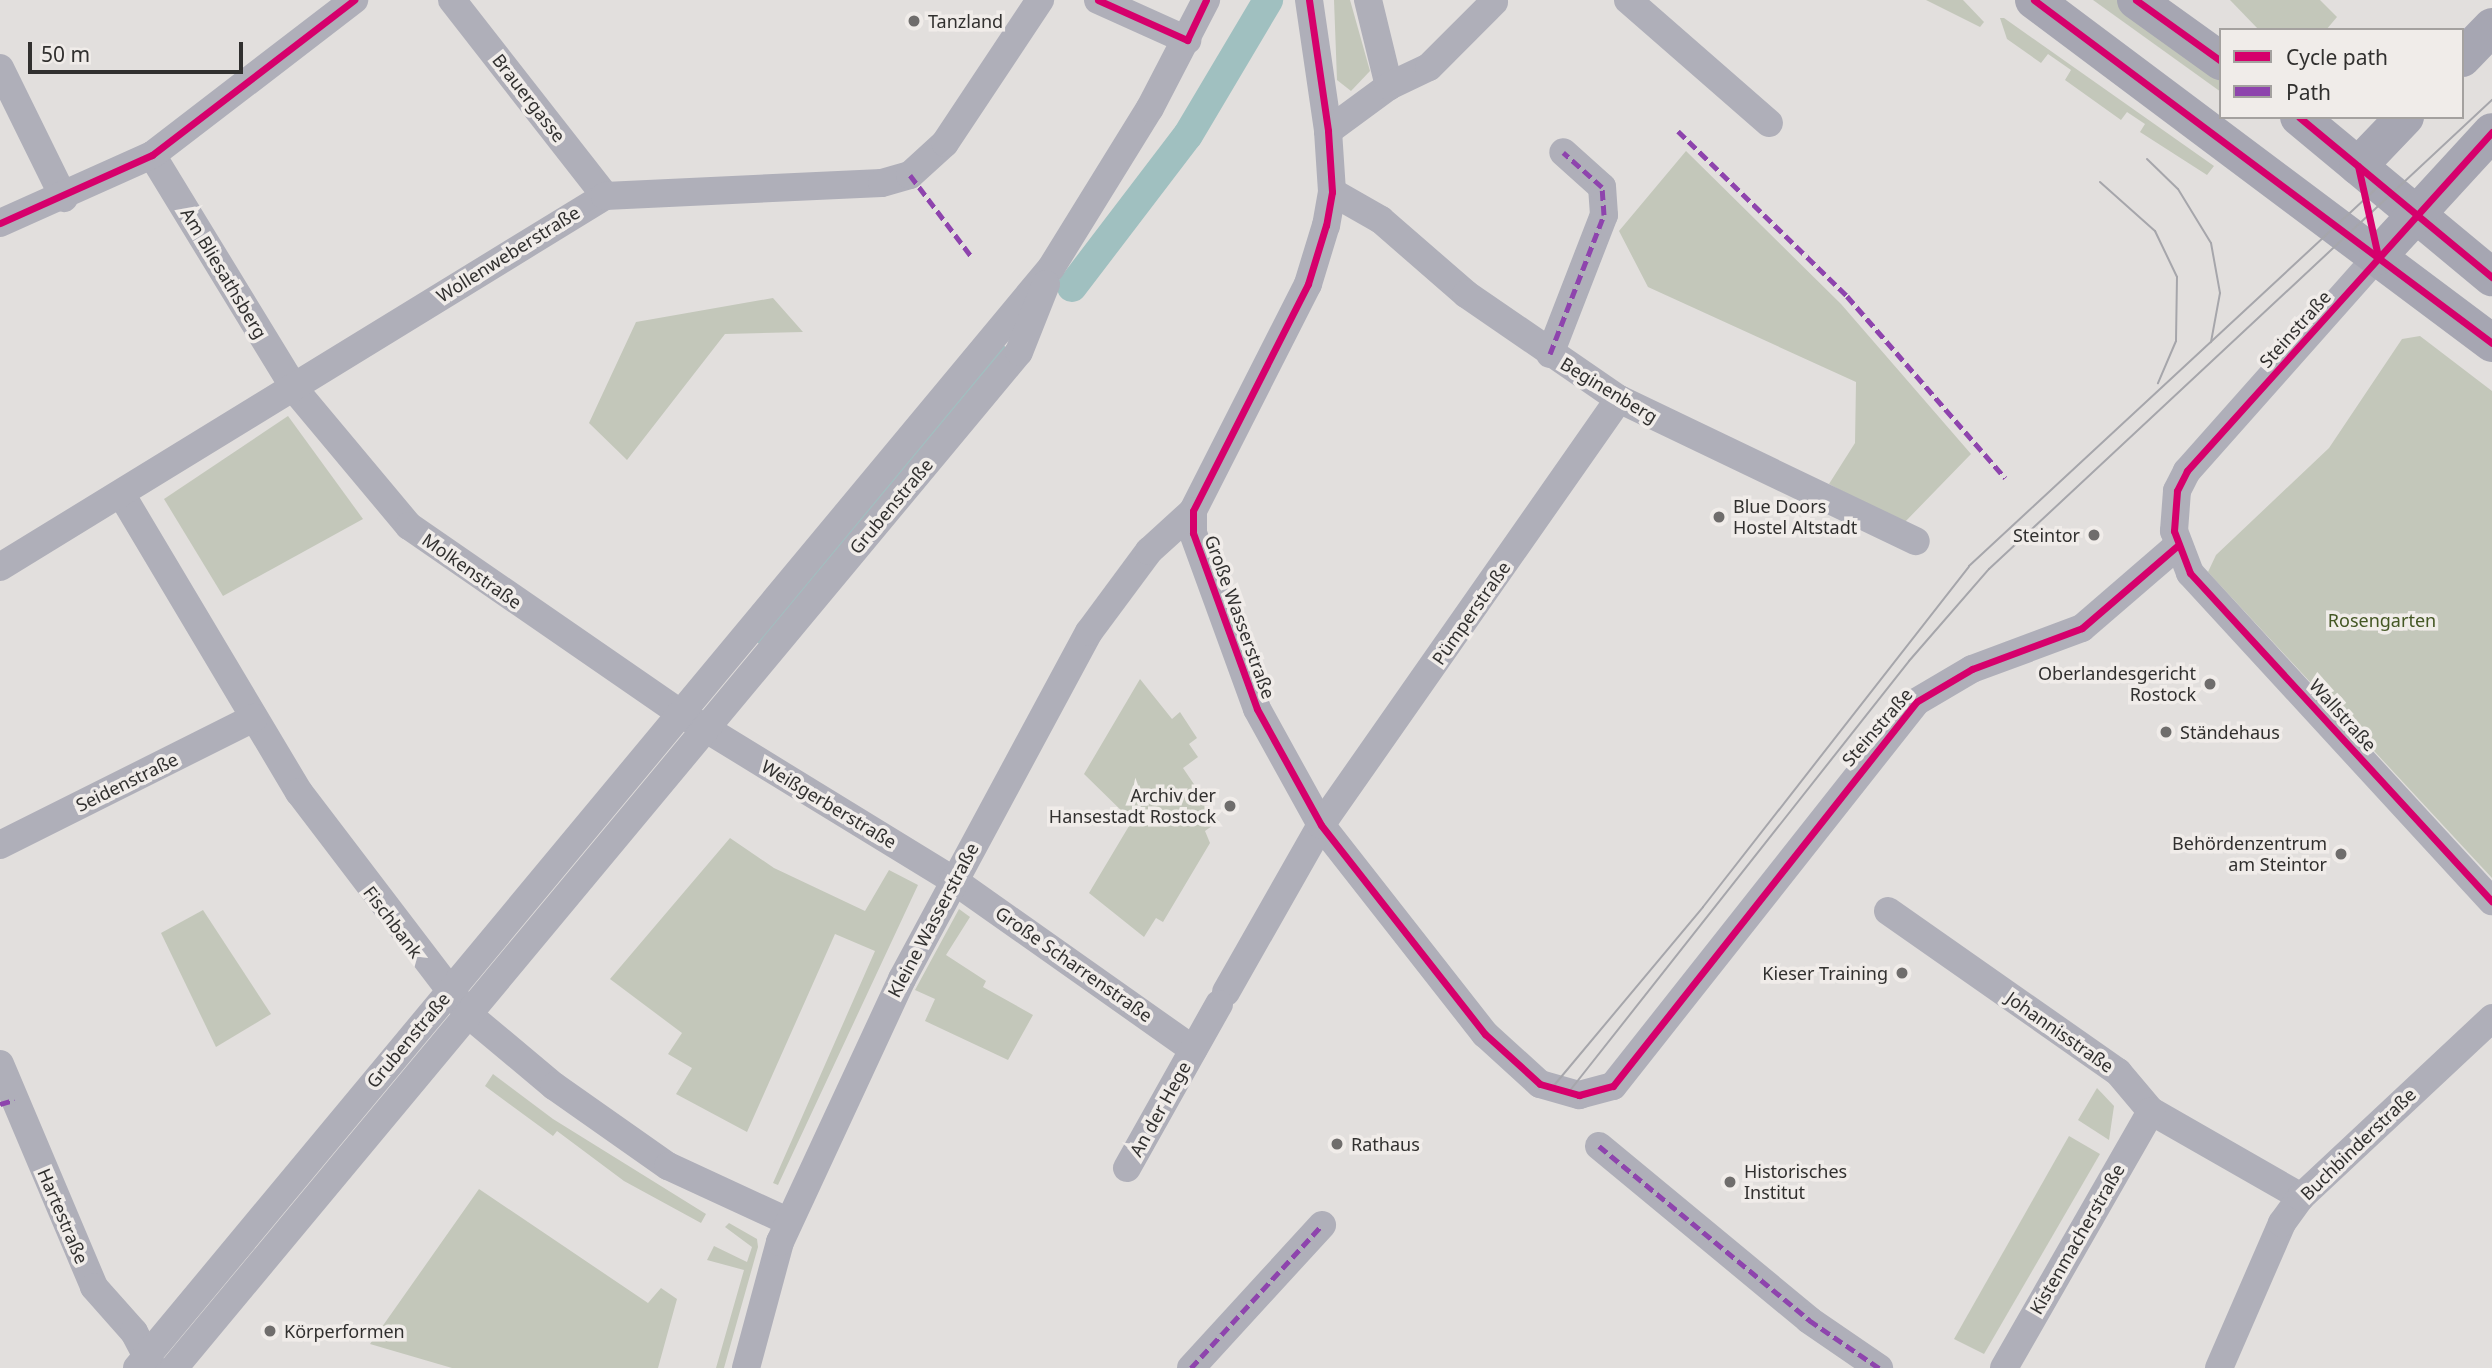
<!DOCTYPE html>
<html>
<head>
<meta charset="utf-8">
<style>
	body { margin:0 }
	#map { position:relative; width:2492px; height:1368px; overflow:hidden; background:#e2dfdd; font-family:"Noto Sans",sans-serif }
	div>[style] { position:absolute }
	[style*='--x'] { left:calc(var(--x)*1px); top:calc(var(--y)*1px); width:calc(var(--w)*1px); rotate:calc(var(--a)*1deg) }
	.green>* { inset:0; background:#c3c7ba }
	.canal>* { height:30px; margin:-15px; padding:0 15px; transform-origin:15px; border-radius:15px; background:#a0c0c0 }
	.street>* { height:28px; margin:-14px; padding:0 14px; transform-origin:14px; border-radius:14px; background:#afafb9 }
	.secondary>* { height:38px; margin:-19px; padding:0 19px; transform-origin:19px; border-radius:19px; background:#a6a6b2 }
	.tram>* { height:2px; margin:-1px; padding:0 1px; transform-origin:1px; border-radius:1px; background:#a6a6ab }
	.quiet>* { height:5px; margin-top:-2.5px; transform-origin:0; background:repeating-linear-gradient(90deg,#8e44ad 0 10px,transparent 0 15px) }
	.cycleway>* { height:7px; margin:-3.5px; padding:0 3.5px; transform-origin:3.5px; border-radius:3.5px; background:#d6006c }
	.dots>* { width:19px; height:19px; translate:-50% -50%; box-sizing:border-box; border:4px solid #f0ece9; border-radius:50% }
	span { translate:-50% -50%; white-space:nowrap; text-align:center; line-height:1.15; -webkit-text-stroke:7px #f0ece9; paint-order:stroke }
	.poi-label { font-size:18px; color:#31302f }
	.left { translate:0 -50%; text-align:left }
	.right { translate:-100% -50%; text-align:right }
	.street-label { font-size:18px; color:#31302f }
	.park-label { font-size:18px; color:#445724 }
	.legend { position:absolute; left:2219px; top:28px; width:245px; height:91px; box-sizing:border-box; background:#f0ece9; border:2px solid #a4a19f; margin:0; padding:9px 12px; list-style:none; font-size:21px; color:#31302f }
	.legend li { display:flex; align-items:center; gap:14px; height:35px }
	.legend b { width:35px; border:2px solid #a4a19f }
	.scale { position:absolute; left:28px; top:42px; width:215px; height:32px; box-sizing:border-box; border:4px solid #31302f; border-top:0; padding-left:9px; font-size:21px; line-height:24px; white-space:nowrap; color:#31302f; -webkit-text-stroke:5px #f0ece9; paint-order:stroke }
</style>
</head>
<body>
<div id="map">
	<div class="green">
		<i style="clip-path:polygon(1334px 0,1350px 0,1370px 71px,1351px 91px,1337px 80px)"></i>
		<i style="clip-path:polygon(1926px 0,1963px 0,1984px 22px,1980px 27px)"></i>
		<i style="clip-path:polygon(2093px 0,2117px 0,2221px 74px,2221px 92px)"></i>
		<i style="clip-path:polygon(2230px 0,2320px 0,2337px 17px,2326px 30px,2259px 30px)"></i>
		<i style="clip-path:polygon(2000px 18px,2004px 18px,2214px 166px,2207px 175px,2140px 132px,2145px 124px,2127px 112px,2121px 120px,2065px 80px,2071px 70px,2048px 54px,2041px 63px,2007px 39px)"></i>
		<i style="clip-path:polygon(1686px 151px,1841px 304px,1971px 454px,1903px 524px,1829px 484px,1855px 443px,1856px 382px,1648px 287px,1619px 231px)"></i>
		<i style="clip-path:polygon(773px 298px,803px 332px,725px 334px,627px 460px,589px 423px,636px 322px)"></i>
		<i style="clip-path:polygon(2420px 336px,2492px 391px,2492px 878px,2208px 572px,2216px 555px,2329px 448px,2402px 339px)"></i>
		<i style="clip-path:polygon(288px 416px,363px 519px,223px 596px,164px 499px)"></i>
		<i style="clip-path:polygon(1140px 679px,1172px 719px,1180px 712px,1197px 738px,1189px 744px,1198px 757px,1183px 768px,1219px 821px,1205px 831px,1210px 843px,1163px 922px,1156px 918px,1144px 937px,1089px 893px,1132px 821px,1084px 774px)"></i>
		<i style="clip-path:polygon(730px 838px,774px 868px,865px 911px,889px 870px,918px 885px,778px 1185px,773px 1183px,875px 951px,835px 934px,747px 1132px,676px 1094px,692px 1068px,668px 1054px,682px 1033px,610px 979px)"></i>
		<i style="clip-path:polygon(959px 909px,970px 917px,946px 955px,986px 981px,983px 987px,1033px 1015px,1008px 1060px,925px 1021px,935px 999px,915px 990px)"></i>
		<i style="clip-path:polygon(203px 910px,271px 1014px,216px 1047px,161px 933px)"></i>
		<i style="clip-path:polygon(493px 1074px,553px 1119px,706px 1214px,701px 1223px,624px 1181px,557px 1131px,553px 1136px,485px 1086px)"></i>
		<i style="clip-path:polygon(2097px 1088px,2114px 1106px,2109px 1140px,2078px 1120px)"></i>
		<i style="clip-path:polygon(2069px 1136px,2100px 1154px,1984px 1354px,1954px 1339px)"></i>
		<i style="clip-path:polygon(479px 1189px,648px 1303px,661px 1288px,677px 1299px,658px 1368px,452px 1368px,370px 1344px)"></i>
		<i style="clip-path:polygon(729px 1223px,757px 1239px,758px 1247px,724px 1368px,716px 1368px,744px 1270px,707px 1260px,714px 1246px,747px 1262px,752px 1247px,725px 1227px)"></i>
	</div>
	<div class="canal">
		<i style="--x:1072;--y:287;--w:191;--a:-52.7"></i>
		<i style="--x:1188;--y:135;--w:157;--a:-59.3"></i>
		<i style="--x:767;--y:631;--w:356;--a:-50.2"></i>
	</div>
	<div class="street">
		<i style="--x:452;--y:0;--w:249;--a:52"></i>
		<i style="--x:1098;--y:0;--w:98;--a:24.2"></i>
		<i style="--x:1309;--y:0;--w:132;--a:81.7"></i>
		<i style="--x:1328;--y:131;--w:61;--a:86.2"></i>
		<i style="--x:1332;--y:192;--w:34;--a:100"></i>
		<i style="--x:1326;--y:225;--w:62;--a:107"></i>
		<i style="--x:1308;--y:284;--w:254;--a:116.9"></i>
		<i style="--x:1193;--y:511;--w:22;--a:90"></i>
		<i style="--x:1193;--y:533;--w:187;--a:70"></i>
		<i style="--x:1257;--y:709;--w:132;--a:61.1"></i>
		<i style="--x:1321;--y:825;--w:266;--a:51.9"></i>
		<i style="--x:1485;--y:1034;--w:74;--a:42.3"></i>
		<i style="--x:1540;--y:1084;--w:41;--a:15.8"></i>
		<i style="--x:1579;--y:1095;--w:35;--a:-15"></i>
		<i style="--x:1613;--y:1086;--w:489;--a:-51.7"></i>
		<i style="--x:1916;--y:702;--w:65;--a:-30.5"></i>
		<i style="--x:1972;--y:669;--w:117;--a:-20.4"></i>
		<i style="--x:2082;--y:628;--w:125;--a:-40.8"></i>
		<i style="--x:1368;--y:0;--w:89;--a:76.3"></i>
		<i style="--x:1628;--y:0;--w:187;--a:41.1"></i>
		<i style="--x:0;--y:68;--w:145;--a:63.8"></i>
		<i style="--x:1328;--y:131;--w:76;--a:-36.4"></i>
		<i style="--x:1389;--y:86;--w:44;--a:-25.4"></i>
		<i style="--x:1429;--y:67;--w:92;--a:-45"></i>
		<i style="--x:152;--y:155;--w:276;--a:58.6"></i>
		<i style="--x:296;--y:391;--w:176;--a:50.1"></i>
		<i style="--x:409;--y:526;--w:331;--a:34.6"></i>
		<i style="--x:682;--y:714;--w:318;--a:31.5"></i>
		<i style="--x:953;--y:880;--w:294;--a:35.2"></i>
		<i style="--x:1332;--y:192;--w:56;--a:29.7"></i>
		<i style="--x:1381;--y:220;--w:113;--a:41"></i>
		<i style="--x:1466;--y:294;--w:186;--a:34.5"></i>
		<i style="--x:1619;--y:399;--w:329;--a:25.6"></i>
		<i style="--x:0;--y:223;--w:167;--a:-24.1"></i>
		<i style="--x:152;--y:155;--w:255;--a:-37.5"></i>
		<i style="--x:2378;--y:256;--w:288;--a:131.6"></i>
		<i style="--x:2187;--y:471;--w:22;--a:117"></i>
		<i style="--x:2177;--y:491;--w:40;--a:94.3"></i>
		<i style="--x:2174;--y:531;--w:45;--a:69.1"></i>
		<i style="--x:2190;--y:573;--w:446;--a:47.4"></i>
		<i style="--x:1550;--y:354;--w:149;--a:-68.8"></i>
		<i style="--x:1604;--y:215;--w:28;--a:-94"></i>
		<i style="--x:1602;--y:187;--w:52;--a:-138.1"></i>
		<i style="--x:123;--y:497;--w:344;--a:59.2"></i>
		<i style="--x:299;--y:792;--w:280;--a:52.7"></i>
		<i style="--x:469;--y:1015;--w:111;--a:39.9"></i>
		<i style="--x:554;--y:1086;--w:139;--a:35.1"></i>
		<i style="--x:668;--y:1166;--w:133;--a:24.8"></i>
		<i style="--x:0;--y:567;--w:710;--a:-31.52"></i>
		<i style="--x:605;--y:196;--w:277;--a:-2.7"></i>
		<i style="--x:882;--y:183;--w:29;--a:-16"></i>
		<i style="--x:910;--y:175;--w:47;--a:-42.4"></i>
		<i style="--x:945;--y:143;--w:172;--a:-56.4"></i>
		<i style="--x:0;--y:845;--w:284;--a:-26.6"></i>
		<i style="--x:1888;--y:911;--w:281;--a:35"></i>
		<i style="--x:2118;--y:1072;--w:51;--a:49.8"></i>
		<i style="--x:2151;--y:1111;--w:173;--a:29.8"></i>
		<i style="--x:1226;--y:992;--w:192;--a:-60.4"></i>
		<i style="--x:1321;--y:825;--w:520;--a:-55.03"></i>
		<i style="--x:0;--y:1064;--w:242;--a:67.1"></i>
		<i style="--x:94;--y:1287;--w:60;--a:48.4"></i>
		<i style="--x:134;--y:1332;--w:41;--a:62.2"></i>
		<i style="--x:1599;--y:1146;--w:273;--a:39.6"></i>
		<i style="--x:1809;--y:1320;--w:85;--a:34.4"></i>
		<i style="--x:1127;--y:1168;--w:188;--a:-60.7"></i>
		<i style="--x:137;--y:1368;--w:1430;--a:-50.28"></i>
		<i style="--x:1051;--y:268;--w:188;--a:-58.3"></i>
		<i style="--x:1150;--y:108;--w:122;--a:-62.6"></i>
		<i style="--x:174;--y:1368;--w:1321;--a:-50.25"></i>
		<i style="--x:1019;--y:352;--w:73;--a:-68.3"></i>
		<i style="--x:746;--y:1368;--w:131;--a:-74.9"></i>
		<i style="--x:780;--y:1242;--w:290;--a:-65.1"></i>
		<i style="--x:902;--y:979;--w:394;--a:-61.7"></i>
		<i style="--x:1089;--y:632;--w:101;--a:-53.5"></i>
		<i style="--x:1149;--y:551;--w:59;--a:-42.3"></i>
		<i style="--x:1191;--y:1368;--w:194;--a:-47.5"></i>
		<i style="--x:2004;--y:1368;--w:296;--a:-60.2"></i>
		<i style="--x:2219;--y:1368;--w:158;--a:-66.5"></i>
		<i style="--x:2282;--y:1223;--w:32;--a:-54"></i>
		<i style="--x:2301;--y:1197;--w:262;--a:-43.1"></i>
	</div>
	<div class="secondary">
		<i style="--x:2034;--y:0;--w:572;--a:36.83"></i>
		<i style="--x:2136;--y:0;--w:105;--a:35.7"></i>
		<i style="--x:2462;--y:58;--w:43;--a:-45.9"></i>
		<i style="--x:2299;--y:117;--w:251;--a:39.7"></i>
		<i style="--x:2358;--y:166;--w:68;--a:-46.2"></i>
		<i style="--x:2378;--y:256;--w:168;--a:-47.4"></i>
	</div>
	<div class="tram">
		<i style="--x:2147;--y:159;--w:43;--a:44.1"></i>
		<i style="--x:2178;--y:189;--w:63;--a:58.6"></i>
		<i style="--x:2211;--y:243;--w:51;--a:79.8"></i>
		<i style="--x:2220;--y:293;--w:50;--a:100.4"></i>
		<i style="--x:2100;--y:182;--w:74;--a:41.7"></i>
		<i style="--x:2155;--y:231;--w:51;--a:64.4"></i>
		<i style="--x:2177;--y:277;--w:64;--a:90.9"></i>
		<i style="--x:2176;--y:341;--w:46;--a:113.2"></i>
		<i style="--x:1551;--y:1089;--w:237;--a:-50.1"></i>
		<i style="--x:1703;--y:907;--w:432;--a:-52"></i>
		<i style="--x:1969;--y:566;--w:560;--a:-42.83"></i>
		<i style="--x:1568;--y:1093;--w:550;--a:-51.71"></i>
		<i style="--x:1909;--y:661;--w:122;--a:-49"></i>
		<i style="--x:1989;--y:569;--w:688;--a:-43"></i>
	</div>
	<div class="quiet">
		<i style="--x:1678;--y:131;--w:236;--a:44.3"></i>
		<i style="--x:1847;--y:296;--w:241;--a:49"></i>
		<i style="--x:910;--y:175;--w:101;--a:53"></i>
		<i style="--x:1550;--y:354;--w:149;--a:-68.8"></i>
		<i style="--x:1604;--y:215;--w:28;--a:-94"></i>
		<i style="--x:1602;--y:187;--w:52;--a:-138.1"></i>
		<i style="--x:0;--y:1104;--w:15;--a:-16"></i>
		<i style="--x:1599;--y:1146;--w:273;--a:39.6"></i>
		<i style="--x:1809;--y:1320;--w:85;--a:34.4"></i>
		<i style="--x:1191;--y:1368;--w:194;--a:-47.5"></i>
	</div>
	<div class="cycleway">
		<i style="--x:1098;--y:0;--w:98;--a:24.2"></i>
		<i style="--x:1187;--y:40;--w:44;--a:-64.6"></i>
		<i style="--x:1309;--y:0;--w:132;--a:81.7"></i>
		<i style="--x:1328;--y:131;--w:61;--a:86.2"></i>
		<i style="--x:1332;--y:192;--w:34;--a:100"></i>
		<i style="--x:1326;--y:225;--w:62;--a:107"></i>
		<i style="--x:1308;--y:284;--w:254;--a:116.9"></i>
		<i style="--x:1193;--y:511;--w:22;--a:90"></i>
		<i style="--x:1193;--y:533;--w:187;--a:70"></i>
		<i style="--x:1257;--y:709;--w:132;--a:61.1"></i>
		<i style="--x:1321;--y:825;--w:266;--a:51.9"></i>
		<i style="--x:1485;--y:1034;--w:74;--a:42.3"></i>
		<i style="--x:1540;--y:1084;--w:41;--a:15.8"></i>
		<i style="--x:1579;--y:1095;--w:35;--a:-15"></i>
		<i style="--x:1613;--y:1086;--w:489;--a:-51.7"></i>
		<i style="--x:1916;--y:702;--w:65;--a:-30.5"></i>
		<i style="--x:1972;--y:669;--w:117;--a:-20.4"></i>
		<i style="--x:2082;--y:628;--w:125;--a:-40.8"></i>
		<i style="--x:2034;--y:0;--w:572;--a:36.83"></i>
		<i style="--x:2136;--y:0;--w:105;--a:35.7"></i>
		<i style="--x:2299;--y:117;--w:251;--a:39.7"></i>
		<i style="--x:2492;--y:132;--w:456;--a:132"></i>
		<i style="--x:2187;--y:471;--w:22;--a:117"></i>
		<i style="--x:2177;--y:491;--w:40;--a:94.3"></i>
		<i style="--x:2174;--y:531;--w:45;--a:69.1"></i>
		<i style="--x:2190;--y:573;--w:446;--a:47.4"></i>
		<i style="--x:2358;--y:166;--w:92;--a:77.5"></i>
		<i style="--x:0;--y:223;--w:167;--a:-24.1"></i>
		<i style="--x:152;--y:155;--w:255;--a:-37.5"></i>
	</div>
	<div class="dots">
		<i style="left:914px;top:21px;background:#6f6d6c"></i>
		<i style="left:1719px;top:517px;background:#6f6d6c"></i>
		<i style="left:2094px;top:535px;background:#6f6d6c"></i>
		<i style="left:2210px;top:684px;background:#6f6d6c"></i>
		<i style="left:2166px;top:732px;background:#6f6d6c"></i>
		<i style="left:1230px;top:806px;background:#6f6d6c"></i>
		<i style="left:2341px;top:854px;background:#6f6d6c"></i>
		<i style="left:1902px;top:973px;background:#6f6d6c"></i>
		<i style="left:1337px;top:1144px;background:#6f6d6c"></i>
		<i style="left:1730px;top:1182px;background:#6f6d6c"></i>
		<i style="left:270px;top:1331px;background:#6f6d6c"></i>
	</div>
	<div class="poi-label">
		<span class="left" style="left:928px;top:21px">Tanzland</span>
		<span class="left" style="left:1733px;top:517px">Blue Doors<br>Hostel Altstadt</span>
		<span class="right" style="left:2080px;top:535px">Steintor</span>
		<span class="right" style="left:2196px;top:684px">Oberlandesgericht<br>Rostock</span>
		<span class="left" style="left:2180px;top:732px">Ständehaus</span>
		<span class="right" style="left:1216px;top:806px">Archiv der<br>Hansestadt Rostock</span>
		<span class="right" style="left:2327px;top:854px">Behördenzentrum<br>am Steintor</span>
		<span class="right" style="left:1888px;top:973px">Kieser Training</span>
		<span class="left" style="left:1351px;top:1144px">Rathaus</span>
		<span class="left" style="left:1744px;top:1182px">Historisches<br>Institut</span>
		<span class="left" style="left:284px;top:1331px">Körperformen</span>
	</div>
	<div class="street-label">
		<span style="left:529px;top:98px;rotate:52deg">Brauergasse</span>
		<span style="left:508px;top:254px;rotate:-32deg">Wollenweberstraße</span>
		<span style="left:224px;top:273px;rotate:59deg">Am Bliesathsberg</span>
		<span style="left:2295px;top:329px;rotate:-48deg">Steinstraße</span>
		<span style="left:1609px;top:390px;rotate:31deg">Beginenberg</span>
		<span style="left:891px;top:506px;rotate:-50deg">Grubenstraße</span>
		<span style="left:472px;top:571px;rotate:35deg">Molkenstraße</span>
		<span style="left:1471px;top:613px;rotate:-55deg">Pümperstraße</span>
		<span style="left:1240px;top:617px;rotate:70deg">Große Wasserstraße</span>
		<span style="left:2343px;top:715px;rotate:48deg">Wallstraße</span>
		<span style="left:1877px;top:727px;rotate:-49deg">Steinstraße</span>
		<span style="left:127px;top:782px;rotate:-26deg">Seidenstraße</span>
		<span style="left:829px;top:804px;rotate:31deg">Weißgerberstraße</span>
		<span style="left:933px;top:920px;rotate:-62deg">Kleine Wasserstraße</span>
		<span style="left:393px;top:922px;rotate:53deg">Fischbank</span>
		<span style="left:1074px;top:964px;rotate:35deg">Große Scharrenstraße</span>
		<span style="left:2060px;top:1032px;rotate:35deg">Johannisstraße</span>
		<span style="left:408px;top:1040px;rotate:-50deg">Grubenstraße</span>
		<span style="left:1160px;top:1109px;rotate:-61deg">An der Hege</span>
		<span style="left:2358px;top:1144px;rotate:-44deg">Buchbinderstraße</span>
		<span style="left:63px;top:1216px;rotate:67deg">Hartestraße</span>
		<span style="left:2077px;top:1239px;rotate:-60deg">Kistenmacherstraße</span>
	</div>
	<div class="park-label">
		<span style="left:2382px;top:620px">Rosengarten</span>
	</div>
	<ul class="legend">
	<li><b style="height:9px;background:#d6006c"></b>Cycle path</li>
	<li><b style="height:9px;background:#8e44ad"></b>Path</li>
	</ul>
	<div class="scale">50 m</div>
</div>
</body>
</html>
